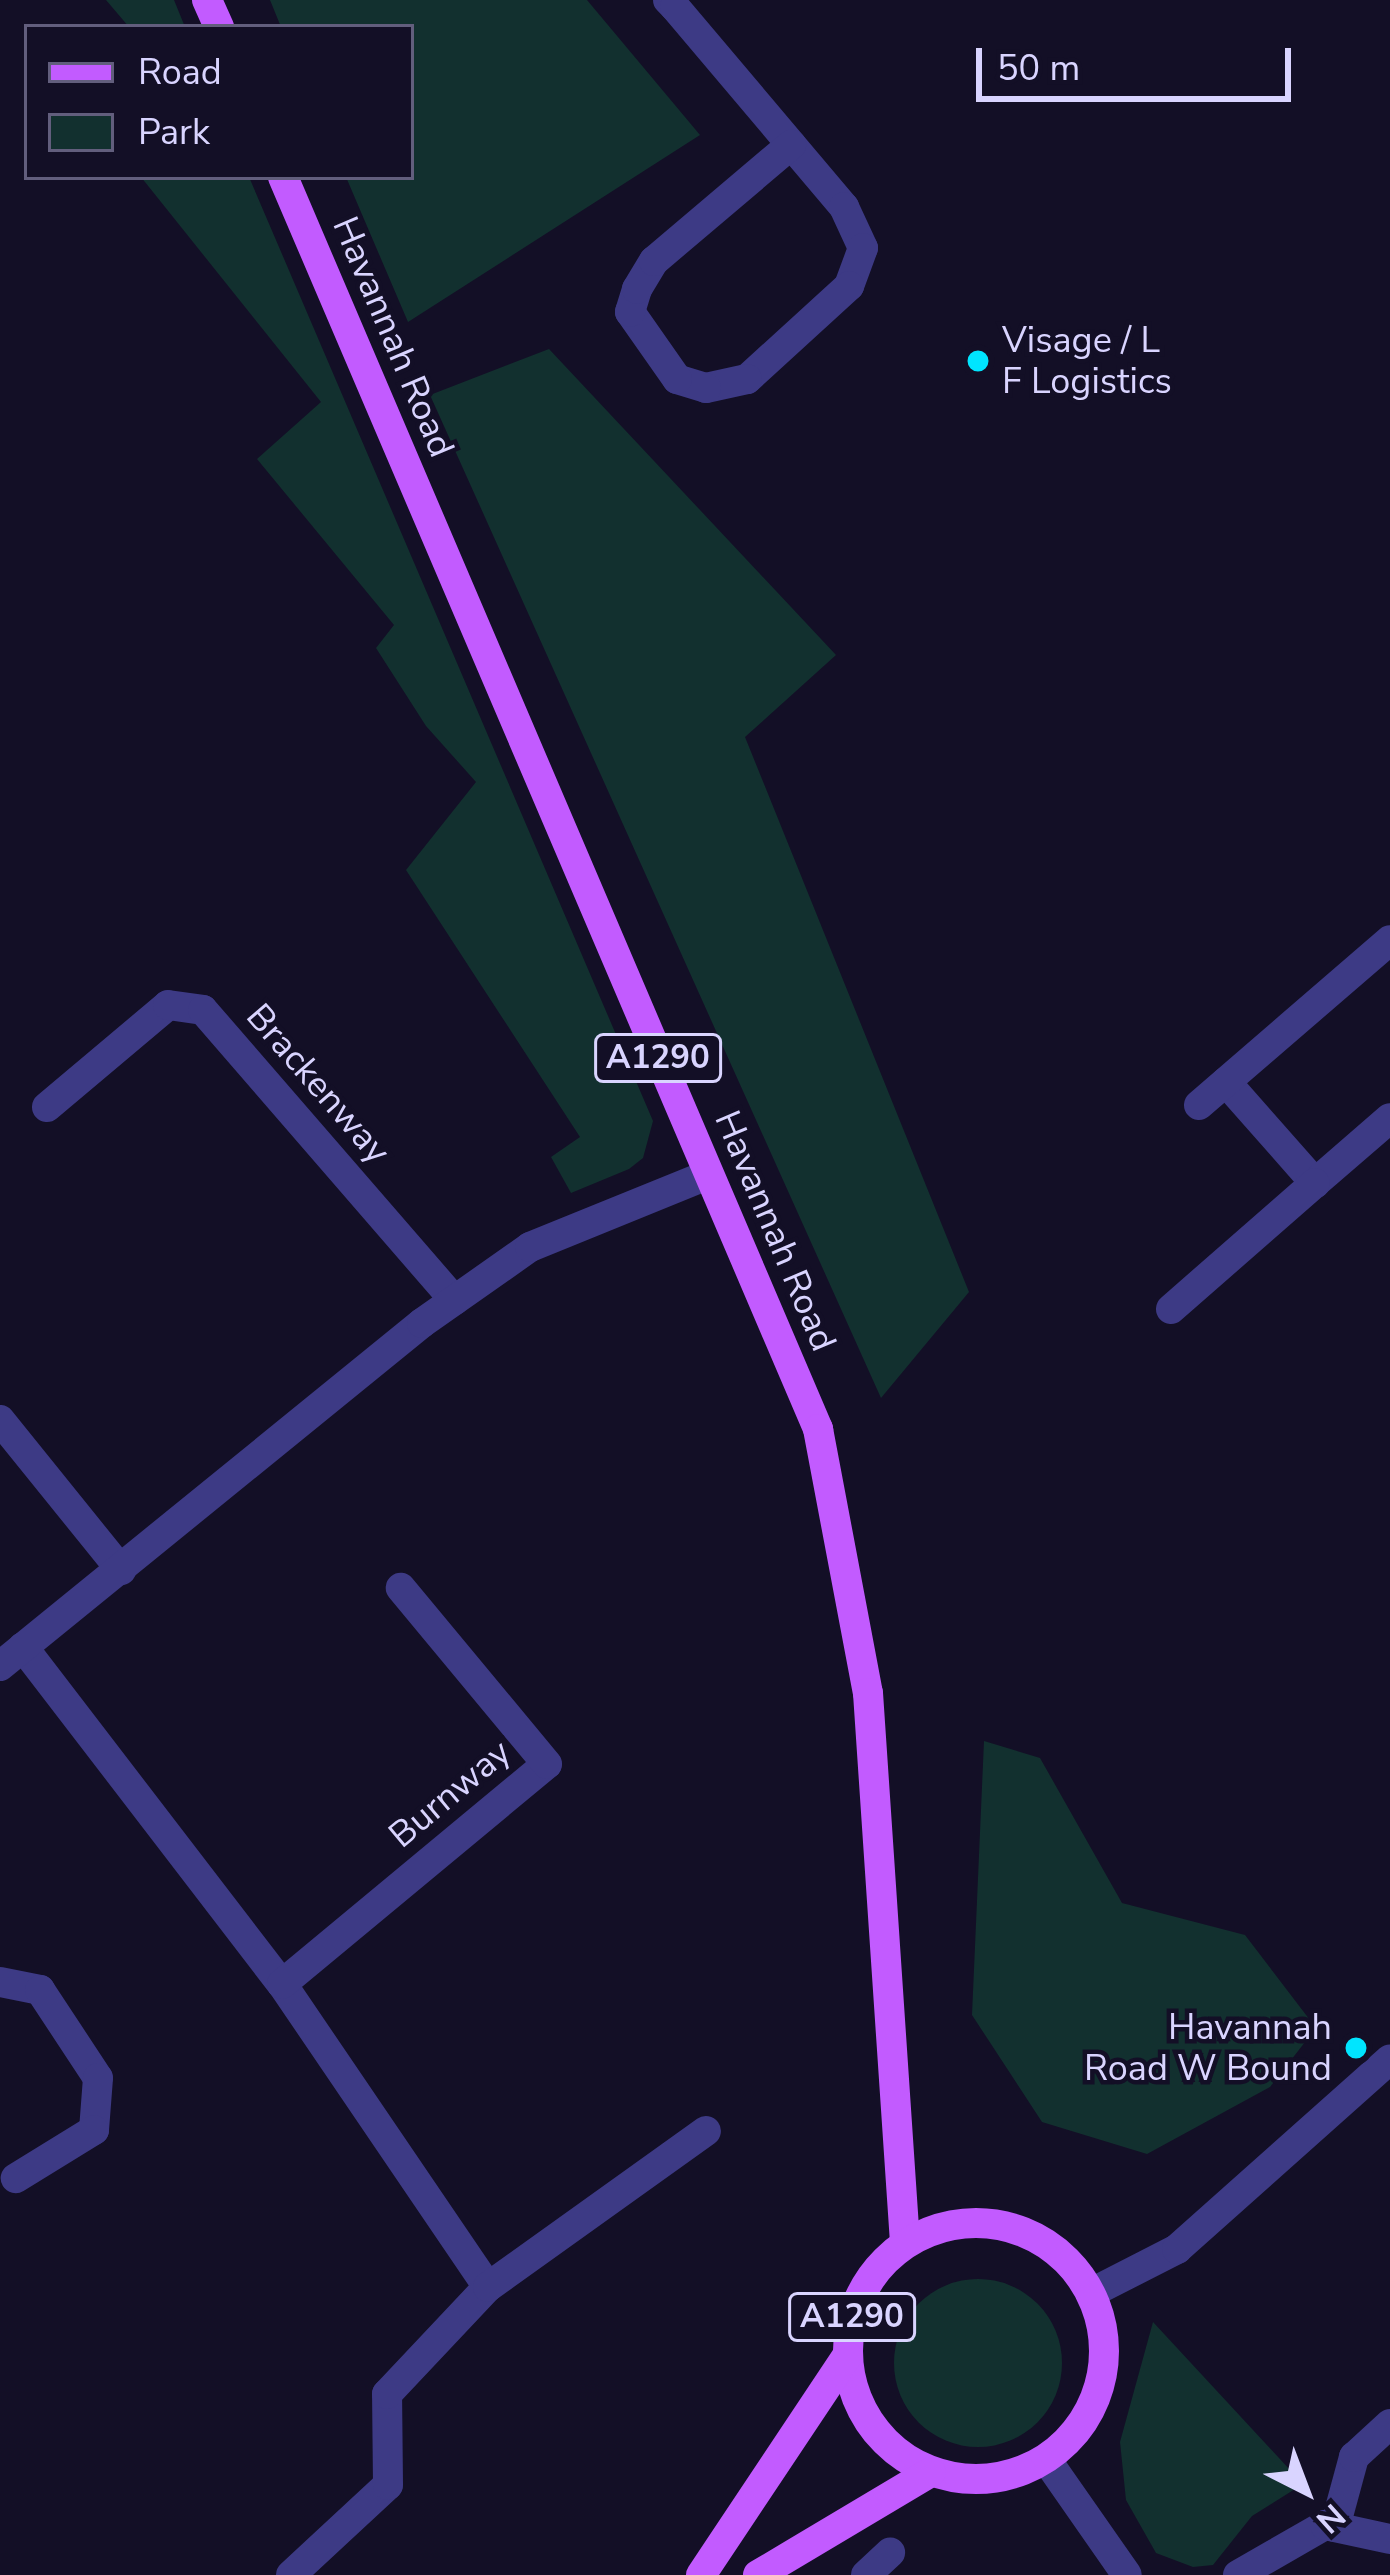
<!DOCTYPE html>
<html>
<head>
<meta charset="utf-8">
<style>
	body { margin:0 }
	#map { position:relative; width:1390px; height:2575px; overflow:hidden; background:#130f26; font-family:"Nunito Sans",sans-serif }
	div>[style] { position:absolute }
	[style*='--x'] { left:calc(var(--x)*1px); top:calc(var(--y)*1px); width:calc(var(--w)*1px); rotate:calc(var(--a)*1deg) }
	.green>* { inset:0; background:#12302f }
	.round { border-radius:50% }
	.minor>* { height:30px; margin:-15px; padding:0 15px; transform-origin:15px; border-radius:15px; background:#3d3a85 }
	.major>* { height:30px; margin:-15px; padding:0 15px; transform-origin:15px; border-radius:15px; background:#c25bff }
	.major>.ring { margin:-15px; padding:0; box-sizing:content-box; background:none; border:30px solid #c25bff; border-radius:50% }
	.dots>* { width:33px; height:33px; translate:-50% -50%; box-sizing:border-box; border:6px solid #130f26; border-radius:50% }
	span { translate:-50% -50%; white-space:nowrap; text-align:center; line-height:1.15; -webkit-text-stroke:9px #130f26; paint-order:stroke }
	.shield-label span { padding:3px 9px; background:#130f26; border:3px solid; border-radius:9px; -webkit-text-stroke-width:0 }
	.shield-label { font-size:33px; color:#d9d4ff; font-weight:700 }
	.street-label { font-size:36px; color:#d9d4ff }
	.poi-label { font-size:36px; color:#d9d4ff }
	.left { translate:0 -50%; text-align:left }
	.right { translate:-100% -50%; text-align:right }
	.legend { position:absolute; left:24px; top:24px; width:390px; height:156px; box-sizing:border-box; background:#130f26; border:3px solid #625e7d; margin:0; padding:15px 21px; list-style:none; font-size:36px; color:#d9d4ff }
	.legend li { display:flex; align-items:center; gap:24px; height:60px }
	.legend b { width:60px; border:3px solid #625e7d }
	.north { position:absolute; left:1246px; top:2431px; width:120px; height:120px; -webkit-text-stroke:9px #130f26; paint-order:stroke; rotate:138deg; font-size:33px; font-weight:700; line-height:48px; text-align:center; color:#d9d4ff }
	.north::after { content:''; display:block; margin:auto; width:42px; height:54px; background:#d9d4ff; clip-path:polygon(50% 0,100% 100%,50% 72%,0 100%) }
	.scale { position:absolute; left:976px; top:48px; width:315px; height:54px; box-sizing:border-box; border:6px solid #d9d4ff; border-top:0; padding-left:15px; font-size:36px; line-height:42px; white-space:nowrap; color:#d9d4ff; -webkit-text-stroke:9px #130f26; paint-order:stroke }
</style>
</head>
<body>
<div id="map">
	<div class="green">
		<i style="clip-path:polygon(106px 0,174px 0,185px 27px,129px 27px)"></i>
		<i style="clip-path:polygon(270px 0,587px 0,700px 135px,408px 322px,346px 177px,411px 177px,411px 27px,281px 27px)"></i>
		<i style="clip-path:polygon(141px 177px,249px 177px,653px 1121px,643px 1158px,629px 1169px,571px 1193px,551px 1157px,580px 1137px,406px 870px,476px 782px,426px 726px,376px 648px,394px 625px,257px 459px,321px 402px)"></i>
		<i style="clip-path:polygon(549px 349px,836px 655px,745px 737px,969px 1292px,881px 1398px,430px 395px)"></i>
		<i style="clip-path:polygon(984px 1741px,1040px 1758px,1122px 1903px,1245px 1935px,1316px 2028px,1270px 2087px,1147px 2154px,1042px 2122px,972px 2015px)"></i>
		<i class="round" style="left:894px;top:2279px;width:168px;height:168px"></i>
		<i style="clip-path:polygon(1153px 2322px,1303px 2484px,1252px 2516px,1213px 2565px,1193px 2567px,1156px 2553px,1126px 2500px,1120px 2442px)"></i>
	</div>
	<div class="minor">
		<i style="--x:668;--y:0;--w:10;--a:45"></i>
		<i style="--x:675;--y:7;--w:262;--a:49.8"></i>
		<i style="--x:844;--y:207;--w:45;--a:65.1"></i>
		<i style="--x:863;--y:248;--w:40;--a:110.2"></i>
		<i style="--x:849;--y:286;--w:138;--a:137.6"></i>
		<i style="--x:747;--y:379;--w:42;--a:167.6"></i>
		<i style="--x:706;--y:388;--w:30;--a:-163"></i>
		<i style="--x:677;--y:379;--w:82;--a:-125"></i>
		<i style="--x:630;--y:312;--w:24;--a:-73"></i>
		<i style="--x:637;--y:289;--w:33;--a:-59"></i>
		<i style="--x:654;--y:261;--w:180;--a:-40.3"></i>
		<i style="--x:1226;--y:1082;--w:135;--a:48.6"></i>
		<i style="--x:1315;--y:1183;--w:99;--a:-40.9"></i>
		<i style="--x:1199;--y:1105;--w:252;--a:-40.8"></i>
		<i style="--x:47;--y:1107;--w:158;--a:-40.1"></i>
		<i style="--x:168;--y:1005;--w:35;--a:8"></i>
		<i style="--x:203;--y:1010;--w:384;--a:49.1"></i>
		<i style="--x:1171;--y:1309;--w:191;--a:-41.2"></i>
		<i style="--x:0;--y:1420;--w:193;--a:51.1"></i>
		<i style="--x:23;--y:1647;--w:425;--a:52.5"></i>
		<i style="--x:282;--y:1984;--w:366;--a:55.8"></i>
		<i style="--x:0;--y:1666;--w:544;--a:-39.1"></i>
		<i style="--x:422;--y:1323;--w:132;--a:-35.1"></i>
		<i style="--x:530;--y:1247;--w:191;--a:-22.1"></i>
		<i style="--x:0;--y:1982;--w:41;--a:11.3"></i>
		<i style="--x:40;--y:1990;--w:105;--a:56.6"></i>
		<i style="--x:98;--y:2078;--w:52;--a:94.4"></i>
		<i style="--x:94;--y:2130;--w:92;--a:148.4"></i>
		<i style="--x:282;--y:1984;--w:344;--a:-39.7"></i>
		<i style="--x:547;--y:1764;--w:229;--a:-129.7"></i>
		<i style="--x:1091;--y:2293;--w:97;--a:-27.1"></i>
		<i style="--x:1177;--y:2249;--w:285;--a:-41.7"></i>
		<i style="--x:1046;--y:2459;--w:141;--a:55.1"></i>
		<i style="--x:1335;--y:2527;--w:73;--a:-74.8"></i>
		<i style="--x:1354;--y:2457;--w:49;--a:-42.5"></i>
		<i style="--x:291;--y:2575;--w:132;--a:-42.9"></i>
		<i style="--x:388;--y:2485;--w:91;--a:-90.6"></i>
		<i style="--x:387;--y:2394;--w:147;--a:-46.7"></i>
		<i style="--x:488;--y:2287;--w:268;--a:-35.6"></i>
		<i style="--x:866;--y:2575;--w:33;--a:-43"></i>
		<i style="--x:1238;--y:2575;--w:100;--a:-29.9"></i>
		<i style="--x:1325;--y:2525;--w:66;--a:12.2"></i>
	</div>
	<div class="major">
		<i style="--x:207;--y:0;--w:30;--a:66"></i>
		<i style="--x:283;--y:177;--w:1362;--a:66.86"></i>
		<i style="--x:818;--y:1429;--w:269;--a:79.3"></i>
		<i style="--x:868;--y:1693;--w:551;--a:86.15"></i>
		<i class="ring" style="left:848px;top:2223px;width:226px;height:226px"></i>
		<i style="--x:701;--y:2575;--w:263;--a:-56.3"></i>
		<i style="--x:758;--y:2575;--w:201;--a:-30.8"></i>
	</div>
	<div class="dots">
		<i style="left:978px;top:361px;background:#00e5ff"></i>
		<i style="left:1356px;top:2048px;background:#00e5ff"></i>
	</div>
	<div class="shield-label">
		<span style="left:658px;top:1058px">A1290</span>
		<span style="left:852px;top:2317px">A1290</span>
	</div>
	<div class="street-label">
		<span style="left:393px;top:337px;rotate:67deg">Havannah Road</span>
		<span style="left:318px;top:1084px;rotate:49deg">Brackenway</span>
		<span style="left:775px;top:1231px;rotate:67deg">Havannah Road</span>
		<span style="left:450px;top:1794px;rotate:-40deg">Burnway</span>
	</div>
	<div class="poi-label">
		<span class="left" style="left:1002px;top:361px">Visage / L<br>F Logistics</span>
		<span class="right" style="left:1332px;top:2048px">Havannah<br>Road W Bound</span>
	</div>
	<ul class="legend">
	<li><b style="height:15px;background:#c25bff"></b>Road</li>
	<li><b style="height:33px;background:#12302f"></b>Park</li>
	</ul>
	<div class="north">N</div>
	<div class="scale">50 m</div>
</div>
</body>
</html>
